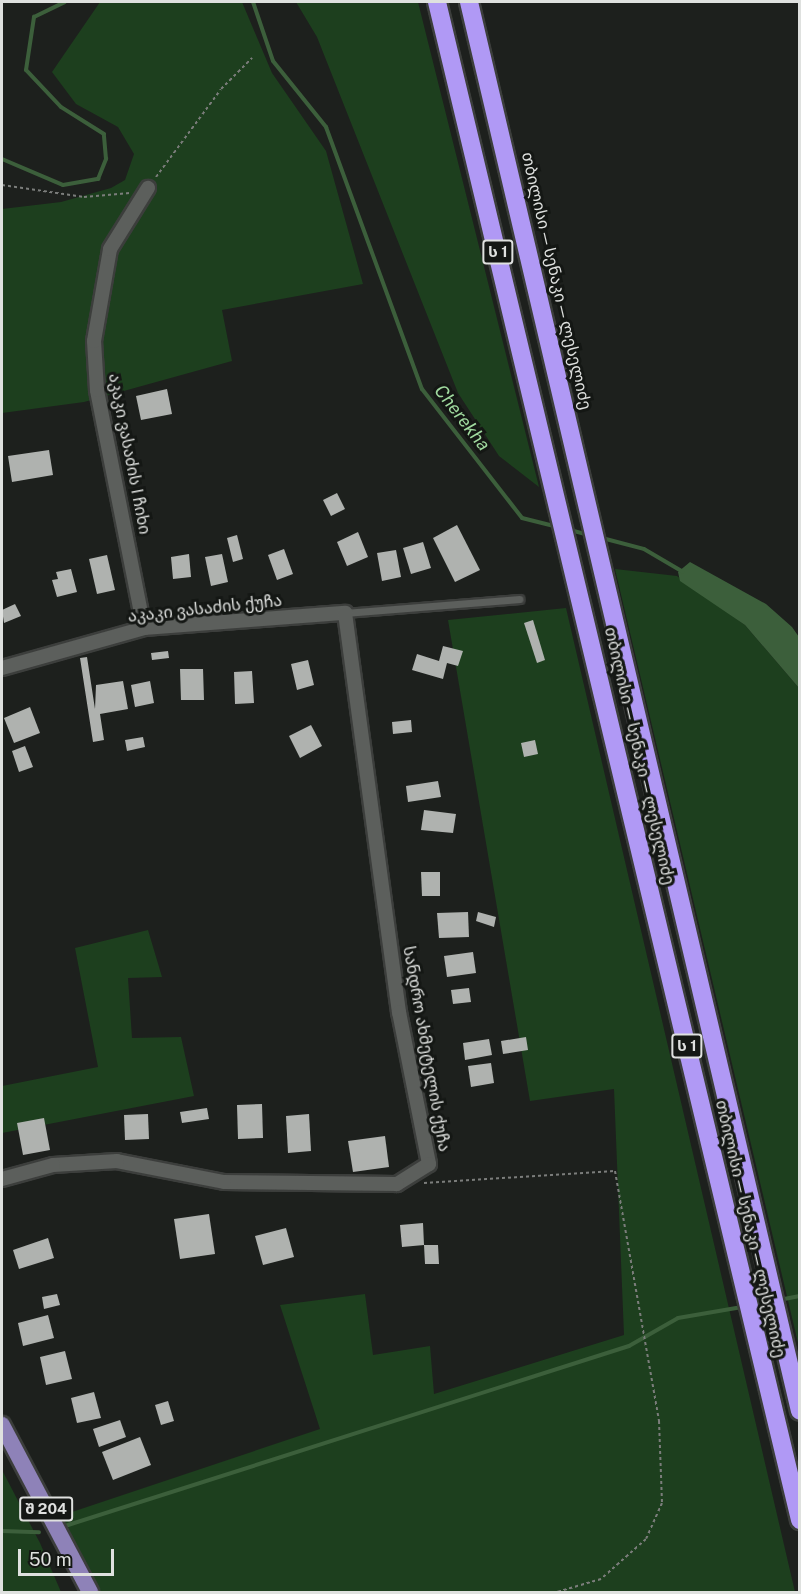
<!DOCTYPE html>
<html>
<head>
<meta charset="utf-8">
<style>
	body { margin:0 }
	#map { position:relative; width:801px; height:1594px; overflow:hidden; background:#1d201d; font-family:"Public Sans","Noto Sans Georgian",sans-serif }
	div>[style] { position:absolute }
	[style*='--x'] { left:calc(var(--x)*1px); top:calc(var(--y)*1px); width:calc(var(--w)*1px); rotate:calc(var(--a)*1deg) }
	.green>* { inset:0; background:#1d3f1e }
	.water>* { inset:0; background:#3c5f3b }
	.stream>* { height:4px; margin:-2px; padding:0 2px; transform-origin:2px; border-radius:2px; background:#3c5f3b }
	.building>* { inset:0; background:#afb2af }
	.path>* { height:2px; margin-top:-1px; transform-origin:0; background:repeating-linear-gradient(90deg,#7b7d7b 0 3px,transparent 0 6px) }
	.roads { filter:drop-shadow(2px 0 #3c3e3c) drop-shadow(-2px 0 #3c3e3c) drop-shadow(0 2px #3c3e3c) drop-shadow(0 -2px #3c3e3c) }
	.service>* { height:7px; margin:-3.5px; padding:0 3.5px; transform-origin:3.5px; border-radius:3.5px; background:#5c5f5c }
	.minor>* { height:14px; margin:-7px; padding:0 7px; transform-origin:7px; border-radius:7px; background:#5c5f5c }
	.primary>* { height:16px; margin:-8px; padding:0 8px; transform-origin:8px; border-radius:8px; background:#8e82b8 }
	.motorway>* { height:18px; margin:-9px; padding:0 9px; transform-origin:9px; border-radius:9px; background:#b099f5 }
	span { translate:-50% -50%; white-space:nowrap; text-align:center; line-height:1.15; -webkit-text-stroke:6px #141714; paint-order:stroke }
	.shield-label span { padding:2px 4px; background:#141714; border:2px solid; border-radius:4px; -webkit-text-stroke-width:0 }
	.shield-label { font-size:15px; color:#dfe1df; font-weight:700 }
	.street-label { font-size:16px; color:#dfe1df }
	.water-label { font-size:18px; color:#a0da9f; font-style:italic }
	.frame { position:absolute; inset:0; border:3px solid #dfe1df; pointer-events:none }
	.scale { position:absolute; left:18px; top:1549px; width:96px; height:27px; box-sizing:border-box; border:3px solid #dfe1df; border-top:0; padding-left:8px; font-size:18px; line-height:21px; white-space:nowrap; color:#dfe1df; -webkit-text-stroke:4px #141714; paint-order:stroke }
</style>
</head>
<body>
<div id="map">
	<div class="green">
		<i style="clip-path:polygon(100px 2px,242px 2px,272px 73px,326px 151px,363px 284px,222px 310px,232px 361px,84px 402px,2px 413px,2px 209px,61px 202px,111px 188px,125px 180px,134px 154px,118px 127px,76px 104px,52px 72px)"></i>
		<i style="clip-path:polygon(296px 2px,418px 2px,539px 487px,499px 456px,458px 393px,317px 37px)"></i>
		<i style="clip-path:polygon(615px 569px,677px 576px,745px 625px,799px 688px,799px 1347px)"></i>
		<i style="clip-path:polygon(566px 608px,795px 1592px,96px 1592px,60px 1516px,320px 1429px,280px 1305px,365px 1294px,373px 1355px,430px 1346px,434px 1394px,624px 1335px,614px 1089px,530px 1101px,448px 620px)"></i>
		<i style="clip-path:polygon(148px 930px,162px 977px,128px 978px,132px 1038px,181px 1037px,194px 1096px,2px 1133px,2px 1086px,98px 1067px,75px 948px)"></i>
		<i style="clip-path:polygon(2px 1470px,40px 1543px,61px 1592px,2px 1592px)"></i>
	</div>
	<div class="water">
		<i style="clip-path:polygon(690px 562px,766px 604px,792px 627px,799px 637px,799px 688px,745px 625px,680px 581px,678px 572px)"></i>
	</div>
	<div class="stream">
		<i style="--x:253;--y:2;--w:62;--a:71.3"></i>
		<i style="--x:273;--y:61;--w:85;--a:51.2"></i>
		<i style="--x:326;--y:127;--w:279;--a:69.9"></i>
		<i style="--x:422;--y:389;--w:163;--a:52.2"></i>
		<i style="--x:522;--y:518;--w:36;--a:14"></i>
		<i style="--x:2;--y:159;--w:66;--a:23.1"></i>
		<i style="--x:63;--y:185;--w:36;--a:-10"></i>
		<i style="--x:98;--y:179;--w:22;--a:-68"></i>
		<i style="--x:106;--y:159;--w:25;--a:-95"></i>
		<i style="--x:104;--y:134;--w:51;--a:-147.9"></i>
		<i style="--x:61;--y:107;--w:51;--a:-133.4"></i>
		<i style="--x:26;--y:70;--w:54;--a:-81.4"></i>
		<i style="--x:34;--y:17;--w:34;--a:-26"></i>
		<i style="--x:570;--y:530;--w:20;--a:15"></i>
		<i style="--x:602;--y:538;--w:43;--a:14.7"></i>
		<i style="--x:644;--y:549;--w:45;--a:30.5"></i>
		<i style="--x:779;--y:1300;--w:21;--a:-11"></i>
		<i style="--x:753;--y:1305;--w:16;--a:-11"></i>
		<i style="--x:65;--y:1526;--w:592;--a:-17.7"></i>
		<i style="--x:629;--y:1346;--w:56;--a:-29.7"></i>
		<i style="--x:678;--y:1318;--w:65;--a:-9.8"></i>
		<i style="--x:2;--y:1531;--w:37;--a:2"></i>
	</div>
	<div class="building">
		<i style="clip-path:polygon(167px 389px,172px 414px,141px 420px,136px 396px)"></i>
		<i style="clip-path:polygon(49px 450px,53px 475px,12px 482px,8px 456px)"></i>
		<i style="clip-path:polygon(337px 493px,345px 509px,331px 516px,323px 500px)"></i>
		<i style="clip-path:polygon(457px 525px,480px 570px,455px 582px,433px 538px)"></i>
		<i style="clip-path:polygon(358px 532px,368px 557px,347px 566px,337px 542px)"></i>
		<i style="clip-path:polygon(237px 535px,243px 559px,233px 562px,227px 538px)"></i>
		<i style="clip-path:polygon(423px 542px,431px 568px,411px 574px,403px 548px)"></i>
		<i style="clip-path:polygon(284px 549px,293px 574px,277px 580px,268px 555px)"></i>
		<i style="clip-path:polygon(396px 550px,401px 577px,382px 581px,377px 553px)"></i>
		<i style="clip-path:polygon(189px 554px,191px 577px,173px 579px,171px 557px)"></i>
		<i style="clip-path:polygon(222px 554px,228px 582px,211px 586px,205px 557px)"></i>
		<i style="clip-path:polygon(107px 555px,115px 590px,97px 594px,89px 559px)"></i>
		<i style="clip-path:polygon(71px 569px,77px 592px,57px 597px,52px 580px,58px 579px,56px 572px)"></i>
		<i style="clip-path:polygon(15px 604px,21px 616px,4px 623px,2px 610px)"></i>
		<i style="clip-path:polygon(533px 620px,545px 660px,537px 663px,524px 623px)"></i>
		<i style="clip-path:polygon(443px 646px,463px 651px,458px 666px,447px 663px,443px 679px,412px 670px,417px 654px,439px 661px)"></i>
		<i style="clip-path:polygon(168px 651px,169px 658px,152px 660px,151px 653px)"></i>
		<i style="clip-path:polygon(87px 657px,95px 709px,96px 685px,123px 681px,128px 709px,100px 714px,104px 740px,93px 742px,80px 658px)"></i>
		<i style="clip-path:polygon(308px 660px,314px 685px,297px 690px,291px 664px)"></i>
		<i style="clip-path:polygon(180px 669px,203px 669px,204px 700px,181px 700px)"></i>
		<i style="clip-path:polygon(252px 671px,254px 703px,235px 704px,234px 672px)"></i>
		<i style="clip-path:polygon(150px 681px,154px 703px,135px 707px,131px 685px)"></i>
		<i style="clip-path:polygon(30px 707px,40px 733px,14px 743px,4px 718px)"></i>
		<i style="clip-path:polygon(411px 720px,412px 732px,393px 734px,392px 722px)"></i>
		<i style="clip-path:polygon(311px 725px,322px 746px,300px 758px,289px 736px)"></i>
		<i style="clip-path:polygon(143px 737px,145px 747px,127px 751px,125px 740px)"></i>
		<i style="clip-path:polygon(535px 740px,538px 754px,524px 757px,521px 743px)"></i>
		<i style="clip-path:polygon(25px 746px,33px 767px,19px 772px,12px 751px)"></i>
		<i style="clip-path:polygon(438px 781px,441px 797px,408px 802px,406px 786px)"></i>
		<i style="clip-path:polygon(424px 810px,456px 814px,453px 833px,421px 830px)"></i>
		<i style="clip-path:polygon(421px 872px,440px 872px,440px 896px,422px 896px)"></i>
		<i style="clip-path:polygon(468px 912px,469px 937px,439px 938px,437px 913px)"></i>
		<i style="clip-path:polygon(478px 912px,496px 917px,494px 927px,476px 921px)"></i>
		<i style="clip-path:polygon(473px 952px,476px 973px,447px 977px,444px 956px)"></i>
		<i style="clip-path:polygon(469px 988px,471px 1002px,453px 1004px,451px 990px)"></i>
		<i style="clip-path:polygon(526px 1037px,528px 1050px,503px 1054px,501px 1041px)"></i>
		<i style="clip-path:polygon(489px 1039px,492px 1055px,465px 1060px,463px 1043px)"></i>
		<i style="clip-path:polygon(491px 1063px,494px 1083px,471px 1087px,468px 1066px)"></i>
		<i style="clip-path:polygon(262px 1104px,263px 1138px,238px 1139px,237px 1105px)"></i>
		<i style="clip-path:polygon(207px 1108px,209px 1119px,182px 1123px,180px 1112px)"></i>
		<i style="clip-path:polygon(148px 1114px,149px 1139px,125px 1140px,124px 1115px)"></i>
		<i style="clip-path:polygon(309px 1114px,311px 1151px,288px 1153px,286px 1116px)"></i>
		<i style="clip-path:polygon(44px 1118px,50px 1150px,23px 1155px,17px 1123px)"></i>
		<i style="clip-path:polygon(385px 1136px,389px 1167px,353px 1172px,348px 1141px)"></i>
		<i style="clip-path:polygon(209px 1214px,215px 1254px,180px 1259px,174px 1219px)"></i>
		<i style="clip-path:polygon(423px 1223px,424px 1245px,438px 1245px,439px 1264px,425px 1264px,424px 1245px,402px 1247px,400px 1225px)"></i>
		<i style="clip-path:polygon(286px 1228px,294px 1257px,263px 1265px,255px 1236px)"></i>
		<i style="clip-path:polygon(48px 1238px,54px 1258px,19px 1269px,13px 1250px)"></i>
		<i style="clip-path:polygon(57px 1294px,60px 1305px,44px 1309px,42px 1297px)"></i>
		<i style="clip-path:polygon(48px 1315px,54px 1338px,23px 1346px,18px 1323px)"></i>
		<i style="clip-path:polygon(65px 1351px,72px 1379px,46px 1385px,40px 1357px)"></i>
		<i style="clip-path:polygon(94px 1392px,101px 1418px,77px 1423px,71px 1398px)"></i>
		<i style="clip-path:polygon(168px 1401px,174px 1421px,161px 1425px,155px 1405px)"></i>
		<i style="clip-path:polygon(120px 1420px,126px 1437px,99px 1447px,93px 1429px)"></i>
		<i style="clip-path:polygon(140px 1437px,151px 1465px,113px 1480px,102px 1452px)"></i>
	</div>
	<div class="path">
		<i style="--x:156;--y:177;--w:109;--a:-53.5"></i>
		<i style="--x:221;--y:89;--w:44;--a:-45"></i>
		<i style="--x:2;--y:185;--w:83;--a:8.3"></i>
		<i style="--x:84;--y:197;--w:46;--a:-5"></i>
		<i style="--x:424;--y:1183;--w:191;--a:-3.6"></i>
		<i style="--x:615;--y:1171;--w:254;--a:80"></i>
		<i style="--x:659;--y:1421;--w:82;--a:87.9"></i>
		<i style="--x:662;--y:1503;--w:39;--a:114"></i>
		<i style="--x:646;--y:1539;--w:60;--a:138.4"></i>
		<i style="--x:601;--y:1579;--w:46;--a:163.5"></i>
	</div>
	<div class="roads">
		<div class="service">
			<i style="--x:345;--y:613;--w:175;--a:-4.6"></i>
		</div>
		<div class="minor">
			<i style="--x:144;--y:628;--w:243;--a:-101.2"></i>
			<i style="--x:97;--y:390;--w:49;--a:-93.5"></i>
			<i style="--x:94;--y:341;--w:93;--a:-80.1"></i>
			<i style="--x:110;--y:249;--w:72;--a:-58.1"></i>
			<i style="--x:2;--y:668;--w:148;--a:-15.7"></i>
			<i style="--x:144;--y:628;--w:202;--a:-4.3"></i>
			<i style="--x:345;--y:613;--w:403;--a:82.3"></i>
			<i style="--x:399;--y:1012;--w:155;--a:78.8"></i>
			<i style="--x:429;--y:1164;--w:38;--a:148"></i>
			<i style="--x:397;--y:1184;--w:173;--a:-179.3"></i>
			<i style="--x:224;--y:1182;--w:109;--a:-168.9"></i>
			<i style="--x:117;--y:1161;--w:64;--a:176.4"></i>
			<i style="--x:53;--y:1165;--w:53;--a:164.6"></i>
		</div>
		<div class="primary">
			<i style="--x:2;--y:1425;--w:189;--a:62.2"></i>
		</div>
		<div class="motorway">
			<i style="--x:437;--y:2;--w:1561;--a:76.55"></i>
			<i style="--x:469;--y:2;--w:1447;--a:76.78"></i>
		</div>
	</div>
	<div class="shield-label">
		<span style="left:498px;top:252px">ს 1</span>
		<span style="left:687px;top:1046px">ს 1</span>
		<span style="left:46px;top:1509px">შ 204</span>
	</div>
	<div class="street-label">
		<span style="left:556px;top:281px;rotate:77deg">თბილისი — სენაკი — ლესელიძე</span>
		<span style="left:129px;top:454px;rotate:79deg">აკაკი ვასაძის I ჩიხი</span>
		<span style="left:205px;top:609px;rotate:-6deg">აკაკი ვასაძის ქუჩა</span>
		<span style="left:639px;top:756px;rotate:77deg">თბილისი — სენაკი — ლესელიძე</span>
		<span style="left:426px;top:1049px;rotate:80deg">სანდრო ახმეტელის ქუჩა</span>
		<span style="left:750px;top:1229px;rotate:77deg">თბილისი — სენაკი — ლესელიძე</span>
	</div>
	<div class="water-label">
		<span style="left:462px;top:418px;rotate:52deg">Cherekha</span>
	</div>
	<div class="frame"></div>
	<div class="scale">50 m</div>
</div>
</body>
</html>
